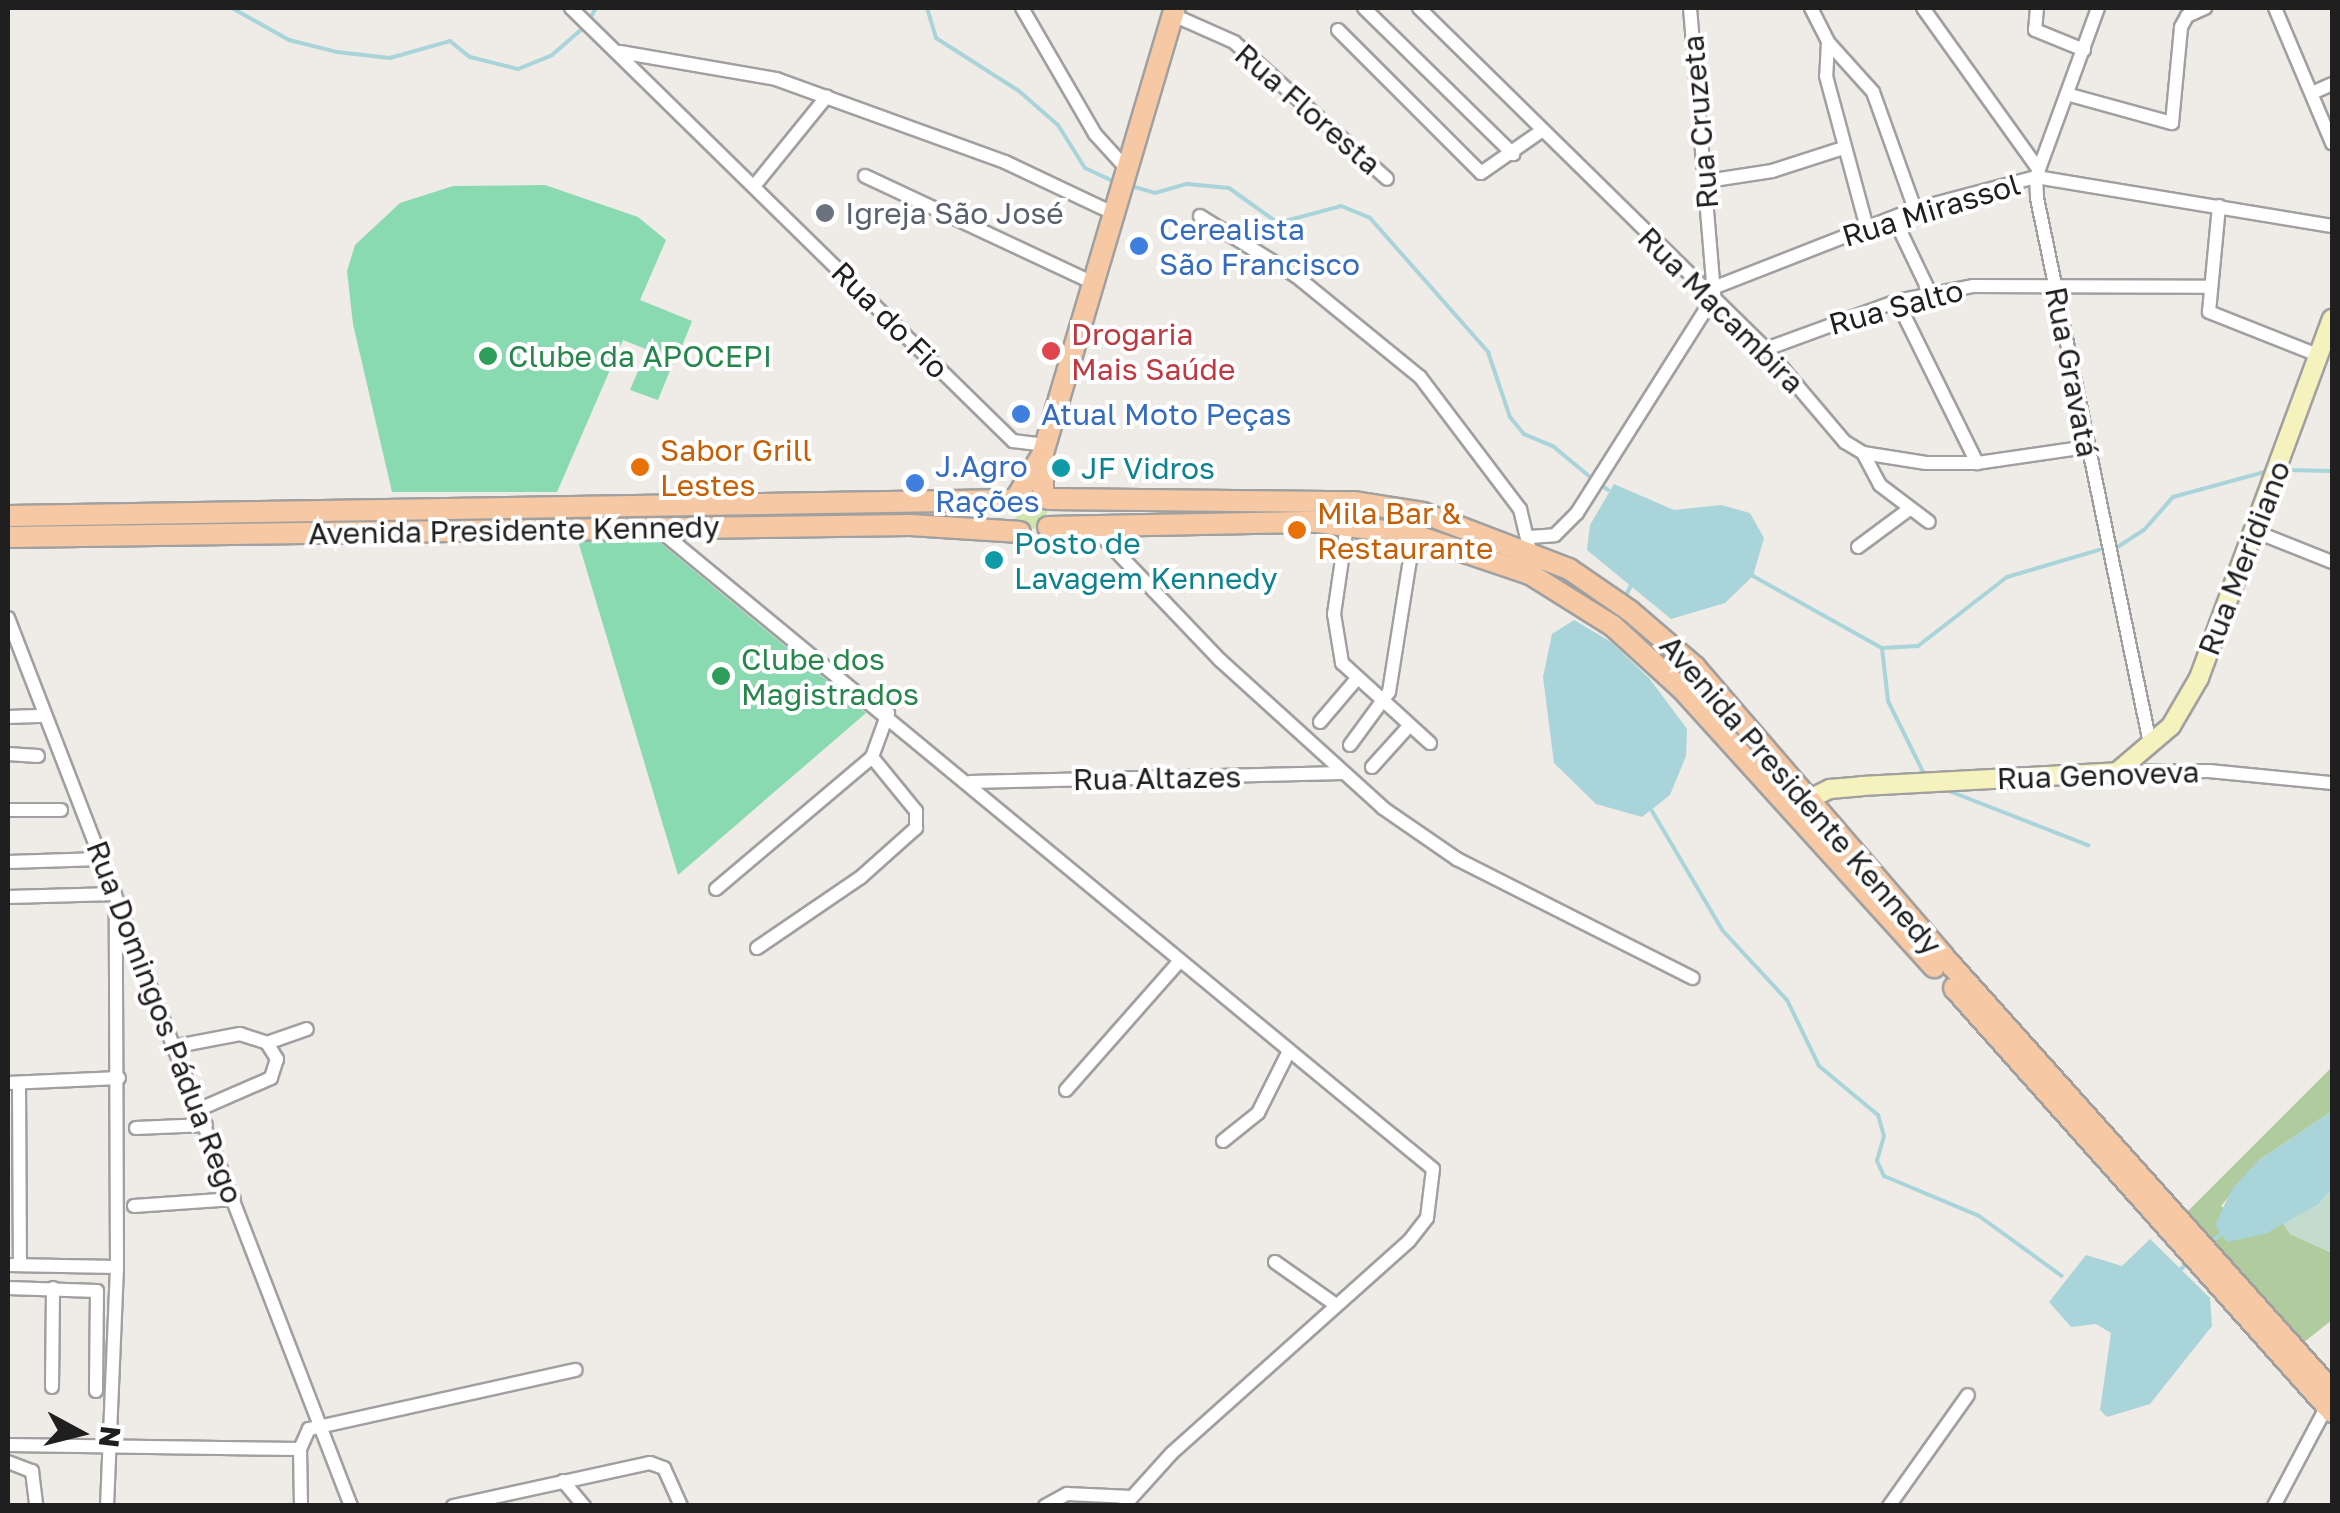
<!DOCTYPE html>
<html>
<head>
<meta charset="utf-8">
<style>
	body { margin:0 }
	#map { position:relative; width:2340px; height:1513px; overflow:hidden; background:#efebe6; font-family:"Golos Text",sans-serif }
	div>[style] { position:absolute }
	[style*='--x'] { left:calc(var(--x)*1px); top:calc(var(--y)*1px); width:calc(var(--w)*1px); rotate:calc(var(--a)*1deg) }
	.grass>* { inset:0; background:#d0e6af }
	.round { border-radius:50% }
	.forest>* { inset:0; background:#b0cb9d }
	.wetland>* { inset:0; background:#c4dcce }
	.pitch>* { inset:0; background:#89d9b1 }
	.water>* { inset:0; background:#a9d4da }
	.stream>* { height:4px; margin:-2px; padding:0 2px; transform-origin:2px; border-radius:2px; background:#a9d4da }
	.roads { filter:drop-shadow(2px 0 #a0a0a0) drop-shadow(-2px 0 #a0a0a0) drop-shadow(0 2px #a0a0a0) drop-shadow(0 -2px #a0a0a0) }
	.street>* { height:12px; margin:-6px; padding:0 6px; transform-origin:6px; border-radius:6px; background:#fff }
	.secondary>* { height:18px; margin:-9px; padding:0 9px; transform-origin:9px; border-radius:9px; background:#f5f2bd }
	.primary>* { height:20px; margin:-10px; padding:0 10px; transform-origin:10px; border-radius:10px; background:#f6c9a4 }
	.dots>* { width:28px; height:28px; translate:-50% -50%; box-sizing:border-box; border:5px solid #fff; border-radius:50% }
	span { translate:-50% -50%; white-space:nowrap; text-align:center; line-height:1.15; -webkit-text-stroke:8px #fff; paint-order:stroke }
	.street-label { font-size:30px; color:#1f1f1f }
	.worship-label { font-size:30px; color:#5b616d }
	.left { translate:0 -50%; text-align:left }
	.shop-label { font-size:30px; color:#366cbe }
	.health-label { font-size:30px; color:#be3a42 }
	.leisure-label { font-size:30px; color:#27864d }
	.food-label { font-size:30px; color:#c56008 }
	.culture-label { font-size:30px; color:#0d838f }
	.frame { position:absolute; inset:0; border:10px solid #1f1f1f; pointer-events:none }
	.north { position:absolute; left:30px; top:1383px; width:100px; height:100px; -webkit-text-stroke:8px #fff; paint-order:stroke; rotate:97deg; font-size:28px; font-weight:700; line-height:40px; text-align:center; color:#1f1f1f }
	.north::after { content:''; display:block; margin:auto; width:35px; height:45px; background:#1f1f1f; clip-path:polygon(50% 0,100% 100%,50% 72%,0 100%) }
</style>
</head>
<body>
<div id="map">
	<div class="grass">
		<i class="round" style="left:1015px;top:497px;width:32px;height:32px"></i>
	</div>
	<div class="forest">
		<i style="clip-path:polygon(2332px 1067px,2332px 1111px,2259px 1160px,2221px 1206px,2265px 1234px,2283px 1223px,2290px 1234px,2332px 1253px,2332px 1320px,2303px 1343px,2187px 1212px)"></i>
	</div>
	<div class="wetland">
		<i style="clip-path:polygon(2332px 1188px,2332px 1253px,2290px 1234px,2283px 1223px,2319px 1204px)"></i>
	</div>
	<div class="pitch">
		<i style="clip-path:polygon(545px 185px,638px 217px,666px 240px,640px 300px,692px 321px,676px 361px,623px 340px,557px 492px,392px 492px,353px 324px,347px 271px,355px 245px,400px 203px,453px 186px)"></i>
		<i style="clip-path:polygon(646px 352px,673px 363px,658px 400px,630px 390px)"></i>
		<i style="clip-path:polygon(652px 536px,866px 713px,678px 875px,578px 541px)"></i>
	</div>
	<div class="water">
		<i style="clip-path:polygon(1614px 484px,1674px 510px,1721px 505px,1750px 513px,1764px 538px,1753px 576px,1725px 603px,1671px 619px,1587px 550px,1590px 525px)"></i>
		<i style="clip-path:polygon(1574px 620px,1611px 642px,1649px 678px,1687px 729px,1686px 756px,1670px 795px,1642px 817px,1596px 804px,1554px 763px,1543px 677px,1552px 634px)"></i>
		<i style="clip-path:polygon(2332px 1111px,2332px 1188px,2319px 1204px,2265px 1234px,2227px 1242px,2215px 1225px,2232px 1189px,2259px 1160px)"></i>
		<i style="clip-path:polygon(2150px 1239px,2210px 1298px,2212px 1326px,2150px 1404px,2107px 1417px,2100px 1410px,2111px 1333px,2096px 1324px,2071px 1327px,2049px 1302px,2086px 1255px,2122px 1266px)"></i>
	</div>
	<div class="stream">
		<i style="--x:232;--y:8;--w:65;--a:29.3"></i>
		<i style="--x:289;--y:40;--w:49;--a:14"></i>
		<i style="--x:337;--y:52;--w:53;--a:6.5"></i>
		<i style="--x:390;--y:58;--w:62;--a:-15.8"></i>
		<i style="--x:450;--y:41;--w:26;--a:39"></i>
		<i style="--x:470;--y:57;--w:49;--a:14"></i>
		<i style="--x:518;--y:69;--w:37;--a:-22"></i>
		<i style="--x:552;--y:55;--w:40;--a:-41"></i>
		<i style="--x:927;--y:8;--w:31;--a:73"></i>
		<i style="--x:936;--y:38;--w:98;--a:32.6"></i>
		<i style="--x:1019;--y:91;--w:52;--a:41.1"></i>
		<i style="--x:1058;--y:125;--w:51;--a:57.9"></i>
		<i style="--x:1085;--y:168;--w:31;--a:25"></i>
		<i style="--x:592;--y:15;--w:8;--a:-60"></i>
		<i style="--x:1131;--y:186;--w:25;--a:16"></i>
		<i style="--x:1155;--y:193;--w:33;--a:-16"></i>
		<i style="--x:1187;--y:184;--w:42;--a:5.4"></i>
		<i style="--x:1229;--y:188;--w:60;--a:35.5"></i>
		<i style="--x:1278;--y:223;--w:65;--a:-15.1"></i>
		<i style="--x:1341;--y:206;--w:31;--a:22"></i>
		<i style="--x:1370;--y:218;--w:179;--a:48.6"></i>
		<i style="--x:1488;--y:352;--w:69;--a:71.3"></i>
		<i style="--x:1510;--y:417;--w:22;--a:51"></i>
		<i style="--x:1524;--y:434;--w:33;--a:23"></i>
		<i style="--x:1554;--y:447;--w:47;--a:39.8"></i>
		<i style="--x:2282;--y:470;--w:50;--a:1.1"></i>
		<i style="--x:1604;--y:487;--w:5;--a:37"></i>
		<i style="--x:2116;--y:548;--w:33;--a:-33"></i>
		<i style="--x:2144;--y:530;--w:44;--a:-48.7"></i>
		<i style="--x:2173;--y:497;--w:98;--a:-15.3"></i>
		<i style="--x:1753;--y:576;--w:148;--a:29.2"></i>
		<i style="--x:1882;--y:648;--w:36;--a:-3"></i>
		<i style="--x:1918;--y:646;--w:113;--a:-37.8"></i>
		<i style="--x:2007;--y:577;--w:96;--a:-16.4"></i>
		<i style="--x:1624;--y:599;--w:18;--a:-63"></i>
		<i style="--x:1882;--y:648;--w:53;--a:83.5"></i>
		<i style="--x:1888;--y:701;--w:81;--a:63.7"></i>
		<i style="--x:1944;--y:789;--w:155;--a:21.3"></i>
		<i style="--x:1652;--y:811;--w:139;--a:59.4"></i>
		<i style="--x:1723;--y:931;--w:94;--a:47.2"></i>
		<i style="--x:1787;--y:1000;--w:73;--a:64.1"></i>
		<i style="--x:1819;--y:1066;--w:77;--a:39.7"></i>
		<i style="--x:1878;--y:1115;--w:22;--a:74"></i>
		<i style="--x:1884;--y:1136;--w:26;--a:106"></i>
		<i style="--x:1877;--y:1161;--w:17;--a:65"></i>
		<i style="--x:1884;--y:1176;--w:103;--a:22.8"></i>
		<i style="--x:1979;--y:1216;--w:102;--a:35.9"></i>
		<i style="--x:2210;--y:1243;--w:14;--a:-39"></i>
		<i style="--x:2181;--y:1269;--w:13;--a:-45"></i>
	</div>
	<div class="roads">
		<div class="street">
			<i style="--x:571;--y:8;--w:619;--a:44.41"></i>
			<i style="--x:1013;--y:441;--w:32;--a:7"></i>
			<i style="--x:1022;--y:8;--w:146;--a:59.9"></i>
			<i style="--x:1095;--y:134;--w:47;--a:47.6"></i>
			<i style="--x:1364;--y:8;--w:209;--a:44.4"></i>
			<i style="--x:1419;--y:8;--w:487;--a:44.5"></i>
			<i style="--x:1766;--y:349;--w:122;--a:49.7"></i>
			<i style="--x:1845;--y:442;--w:21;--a:31"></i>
			<i style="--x:1863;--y:453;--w:64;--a:9"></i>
			<i style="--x:1926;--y:463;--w:51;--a:0"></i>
			<i style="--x:1977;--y:463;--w:111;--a:-8.3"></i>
			<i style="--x:1690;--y:8;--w:287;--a:85.2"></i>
			<i style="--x:1811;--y:8;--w:38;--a:63"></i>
			<i style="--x:1828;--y:42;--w:67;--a:48"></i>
			<i style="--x:1873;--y:92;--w:124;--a:70.3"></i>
			<i style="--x:1923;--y:8;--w:199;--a:54.4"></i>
			<i style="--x:2037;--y:8;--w:22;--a:95"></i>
			<i style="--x:2035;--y:30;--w:53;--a:22.2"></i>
			<i style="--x:2098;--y:8;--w:180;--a:110.1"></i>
			<i style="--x:2036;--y:177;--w:21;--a:87"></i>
			<i style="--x:2037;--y:198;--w:557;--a:78.29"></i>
			<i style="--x:2275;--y:8;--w:147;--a:67.1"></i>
			<i style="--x:1173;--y:15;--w:67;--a:23.9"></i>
			<i style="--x:1234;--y:42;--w:205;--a:41.8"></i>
			<i style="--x:1338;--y:30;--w:202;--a:45"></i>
			<i style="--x:1481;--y:173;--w:72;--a:-34.8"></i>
			<i style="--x:1828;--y:42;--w:34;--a:93"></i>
			<i style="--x:1826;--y:76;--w:157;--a:74.9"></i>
			<i style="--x:620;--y:52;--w:158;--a:9.8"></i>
			<i style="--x:776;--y:79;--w:244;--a:19.9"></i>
			<i style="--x:1005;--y:162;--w:119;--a:25.3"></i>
			<i style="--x:2312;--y:93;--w:22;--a:-24"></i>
			<i style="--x:2070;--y:95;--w:106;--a:15.4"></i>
			<i style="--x:2172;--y:123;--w:96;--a:-84.6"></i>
			<i style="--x:2181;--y:27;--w:13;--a:-61"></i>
			<i style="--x:2187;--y:16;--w:20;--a:-24"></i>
			<i style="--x:865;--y:176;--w:250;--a:25.1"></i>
			<i style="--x:1707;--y:181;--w:66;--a:-8.7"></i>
			<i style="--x:1772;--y:171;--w:75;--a:-17.9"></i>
			<i style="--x:755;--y:185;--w:114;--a:-51"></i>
			<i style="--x:2219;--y:206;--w:106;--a:95.4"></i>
			<i style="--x:2209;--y:312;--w:119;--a:21.6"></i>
			<i style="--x:1200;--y:216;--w:113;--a:32"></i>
			<i style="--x:1296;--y:276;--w:160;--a:39.2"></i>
			<i style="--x:1420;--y:377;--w:166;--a:52.9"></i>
			<i style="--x:1520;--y:509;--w:43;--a:76.6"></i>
			<i style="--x:1894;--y:218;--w:83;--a:64.4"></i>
			<i style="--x:1713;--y:288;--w:217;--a:-21.4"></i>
			<i style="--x:1915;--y:209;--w:125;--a:-14.8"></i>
			<i style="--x:2036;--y:177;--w:300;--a:9.4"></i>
			<i style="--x:1897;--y:301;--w:181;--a:63.7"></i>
			<i style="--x:1766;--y:349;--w:140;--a:-20.1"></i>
			<i style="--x:1897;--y:301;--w:77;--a:-11.2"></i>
			<i style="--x:1973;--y:286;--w:237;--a:0.2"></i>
			<i style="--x:1863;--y:453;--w:36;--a:62"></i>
			<i style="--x:1880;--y:485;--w:61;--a:37.1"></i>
			<i style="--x:1091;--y:525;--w:187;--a:46.3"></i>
			<i style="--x:1220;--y:660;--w:220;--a:42.2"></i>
			<i style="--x:1383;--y:808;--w:90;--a:34.6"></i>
			<i style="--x:1457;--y:859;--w:264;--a:26.8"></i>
			<i style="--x:1347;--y:525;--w:90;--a:98.3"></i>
			<i style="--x:1334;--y:614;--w:50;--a:80.7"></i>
			<i style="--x:1342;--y:663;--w:119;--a:42.3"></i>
			<i style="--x:658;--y:529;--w:1005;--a:39.55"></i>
			<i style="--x:1433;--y:1169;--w:49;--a:97"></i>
			<i style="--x:1427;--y:1218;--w:29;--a:128"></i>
			<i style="--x:1409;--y:1241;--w:319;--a:138.2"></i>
			<i style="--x:1171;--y:1454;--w:70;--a:132.1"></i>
			<i style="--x:2254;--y:531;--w:84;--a:21.7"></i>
			<i style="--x:1529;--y:537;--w:26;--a:-4"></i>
			<i style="--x:1555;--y:535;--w:31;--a:-45"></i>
			<i style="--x:1577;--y:513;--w:257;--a:-57.7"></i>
			<i style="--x:1858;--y:547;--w:62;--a:-36.5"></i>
			<i style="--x:8;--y:618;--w:952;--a:68.88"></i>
			<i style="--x:8;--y:717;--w:37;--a:-2"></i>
			<i style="--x:1320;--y:722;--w:54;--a:-49.5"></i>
			<i style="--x:1350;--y:745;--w:66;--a:-53.7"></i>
			<i style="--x:1389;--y:692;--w:159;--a:-81"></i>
			<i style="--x:8;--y:754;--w:30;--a:4"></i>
			<i style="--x:1372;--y:767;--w:55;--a:-47.9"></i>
			<i style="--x:2117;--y:772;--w:92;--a:-0.6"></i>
			<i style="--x:2209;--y:771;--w:124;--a:5.6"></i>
			<i style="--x:970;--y:782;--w:373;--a:-1.4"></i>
			<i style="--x:8;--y:810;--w:53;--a:0"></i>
			<i style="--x:8;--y:862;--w:93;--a:-1.8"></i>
			<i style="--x:716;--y:889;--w:204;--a:-40.2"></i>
			<i style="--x:872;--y:757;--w:47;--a:-70"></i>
			<i style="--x:8;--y:897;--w:107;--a:-1.6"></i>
			<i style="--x:757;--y:948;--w:126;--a:-34.3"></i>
			<i style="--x:861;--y:877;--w:74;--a:-41.7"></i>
			<i style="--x:916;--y:828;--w:17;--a:-90"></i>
			<i style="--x:916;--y:811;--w:70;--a:-129.2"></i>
			<i style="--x:267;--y:1043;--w:42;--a:-19.3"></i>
			<i style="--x:177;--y:1046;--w:64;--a:-10.8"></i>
			<i style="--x:240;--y:1034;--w:28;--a:18"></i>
			<i style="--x:267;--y:1043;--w:19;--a:58"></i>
			<i style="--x:277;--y:1059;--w:20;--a:108"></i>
			<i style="--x:271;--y:1078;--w:77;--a:156.4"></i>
			<i style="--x:8;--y:1083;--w:111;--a:-2.6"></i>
			<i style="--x:19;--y:1083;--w:182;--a:89.7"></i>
			<i style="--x:1066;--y:1090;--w:171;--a:-48.6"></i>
			<i style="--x:136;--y:1128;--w:70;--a:-2.5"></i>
			<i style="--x:1223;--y:1141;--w:45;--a:-38.7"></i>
			<i style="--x:1258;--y:1113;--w:69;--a:-63.4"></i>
			<i style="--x:134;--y:1206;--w:100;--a:-4"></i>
			<i style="--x:1275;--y:1262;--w:75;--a:35.2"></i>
			<i style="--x:8;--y:1265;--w:109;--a:1.1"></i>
			<i style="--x:8;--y:1288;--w:89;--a:1.9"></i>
			<i style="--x:97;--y:1291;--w:100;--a:90.6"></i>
			<i style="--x:52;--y:1387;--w:99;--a:-89.4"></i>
			<i style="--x:8;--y:1445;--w:292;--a:0.8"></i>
			<i style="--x:8;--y:1462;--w:26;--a:21"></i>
			<i style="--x:32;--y:1471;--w:35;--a:83"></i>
			<i style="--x:563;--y:1481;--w:33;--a:50"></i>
			<i style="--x:107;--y:1506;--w:239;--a:-87.6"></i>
			<i style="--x:117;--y:1267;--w:362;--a:-90.2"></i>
			<i style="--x:301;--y:1506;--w:57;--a:-91"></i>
			<i style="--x:300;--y:1449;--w:22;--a:-66"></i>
			<i style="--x:309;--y:1429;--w:273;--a:-12.5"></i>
			<i style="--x:453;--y:1506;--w:202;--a:-12.3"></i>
			<i style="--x:650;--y:1463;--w:15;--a:20"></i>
			<i style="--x:664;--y:1468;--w:42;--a:65.9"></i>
			<i style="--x:1045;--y:1506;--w:25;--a:-29"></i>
			<i style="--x:1067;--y:1494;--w:64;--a:2.7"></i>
			<i style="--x:1889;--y:1506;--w:136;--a:-54.6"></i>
			<i style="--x:2274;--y:1506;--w:113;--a:-62.1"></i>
		</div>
		<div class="secondary">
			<i style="--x:1797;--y:805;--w:37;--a:-26"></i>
			<i style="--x:1830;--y:789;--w:32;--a:-5"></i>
			<i style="--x:1862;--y:786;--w:255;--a:-3.1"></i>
			<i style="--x:2117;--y:772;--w:71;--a:-40.4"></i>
			<i style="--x:2171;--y:726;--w:56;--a:-59.7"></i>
			<i style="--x:2199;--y:678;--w:383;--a:-69.7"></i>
		</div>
		<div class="primary">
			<i style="--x:1043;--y:494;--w:41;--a:-90"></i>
			<i style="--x:1043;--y:453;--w:464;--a:-73.5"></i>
			<i style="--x:1018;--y:495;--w:47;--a:-59"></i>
			<i style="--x:1048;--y:499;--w:305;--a:0.6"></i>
			<i style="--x:1353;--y:502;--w:71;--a:8.9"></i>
			<i style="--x:1423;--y:513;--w:156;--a:21"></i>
			<i style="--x:1569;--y:569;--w:74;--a:34.5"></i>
			<i style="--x:1630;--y:611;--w:86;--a:40.7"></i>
			<i style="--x:1695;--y:667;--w:382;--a:49.3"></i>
			<i style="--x:1944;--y:957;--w:582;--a:48.2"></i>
			<i style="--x:8;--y:516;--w:1005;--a:-0.91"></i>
			<i style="--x:1048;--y:527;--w:269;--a:-1.1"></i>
			<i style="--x:1317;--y:522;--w:98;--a:7.6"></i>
			<i style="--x:1414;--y:535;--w:122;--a:18.6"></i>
			<i style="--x:1530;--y:574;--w:98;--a:32.1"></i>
			<i style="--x:1613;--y:626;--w:92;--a:42.4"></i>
			<i style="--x:1681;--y:688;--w:377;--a:47.8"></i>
			<i style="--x:8;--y:537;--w:902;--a:-0.76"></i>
			<i style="--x:910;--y:525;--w:110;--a:3.6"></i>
			<i style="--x:1954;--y:988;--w:568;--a:48.28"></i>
		</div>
	</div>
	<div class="dots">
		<i style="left:825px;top:213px;background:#6b7280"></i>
		<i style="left:1139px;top:246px;background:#3f7fe0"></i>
		<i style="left:1051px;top:351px;background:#e0444e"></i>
		<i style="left:488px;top:356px;background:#2e9e5b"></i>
		<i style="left:1021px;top:414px;background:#3f7fe0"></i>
		<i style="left:640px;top:467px;background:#e8710a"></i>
		<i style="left:1061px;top:468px;background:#0f9aa8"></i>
		<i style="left:915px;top:483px;background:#3f7fe0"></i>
		<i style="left:1297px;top:530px;background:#e8710a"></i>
		<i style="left:994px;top:560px;background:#0f9aa8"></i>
		<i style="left:721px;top:676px;background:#2e9e5b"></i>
	</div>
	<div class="street-label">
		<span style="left:1308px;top:109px;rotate:41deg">Rua Floresta</span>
		<span style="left:1700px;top:122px;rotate:-95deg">Rua Cruzeta</span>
		<span style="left:1931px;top:210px;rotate:-17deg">Rua Mirassol</span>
		<span style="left:1896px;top:307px;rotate:-15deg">Rua Salto</span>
		<span style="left:1721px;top:310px;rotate:45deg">Rua Macambira</span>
		<span style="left:890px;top:320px;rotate:45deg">Rua do Fio</span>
		<span style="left:2072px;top:372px;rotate:79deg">Rua Gravatá</span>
		<span style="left:514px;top:530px;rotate:-1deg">Avenida Presidente Kennedy</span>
		<span style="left:2244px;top:558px;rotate:-69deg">Rua Meridiano</span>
		<span style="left:2098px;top:775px;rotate:-2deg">Rua Genoveva</span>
		<span style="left:1157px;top:778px;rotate:-1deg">Rua Altazes</span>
		<span style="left:1801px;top:795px;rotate:49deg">Avenida Presidente Kennedy</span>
		<span style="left:165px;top:1022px;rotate:69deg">Rua Domingos Pádua Rego</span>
	</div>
	<div class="worship-label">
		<span class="left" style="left:845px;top:213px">Igreja São José</span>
	</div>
	<div class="shop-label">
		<span class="left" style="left:1159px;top:246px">Cerealista<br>São Francisco</span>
		<span class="left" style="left:1041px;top:414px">Atual Moto Peças</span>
		<span class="left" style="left:935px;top:483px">J.Agro<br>Rações</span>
	</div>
	<div class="health-label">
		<span class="left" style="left:1071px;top:351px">Drogaria<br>Mais Saúde</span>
	</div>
	<div class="leisure-label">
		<span class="left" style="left:508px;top:356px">Clube da APOCEPI</span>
		<span class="left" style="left:741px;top:676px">Clube dos<br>Magistrados</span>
	</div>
	<div class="food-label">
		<span class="left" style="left:660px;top:467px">Sabor Grill<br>Lestes</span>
		<span class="left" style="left:1317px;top:530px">Mila Bar &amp;<br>Restaurante</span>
	</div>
	<div class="culture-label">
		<span class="left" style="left:1081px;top:468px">JF Vidros</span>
		<span class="left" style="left:1014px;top:560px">Posto de<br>Lavagem Kennedy</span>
	</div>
	<div class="frame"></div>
	<div class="north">N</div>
</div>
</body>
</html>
